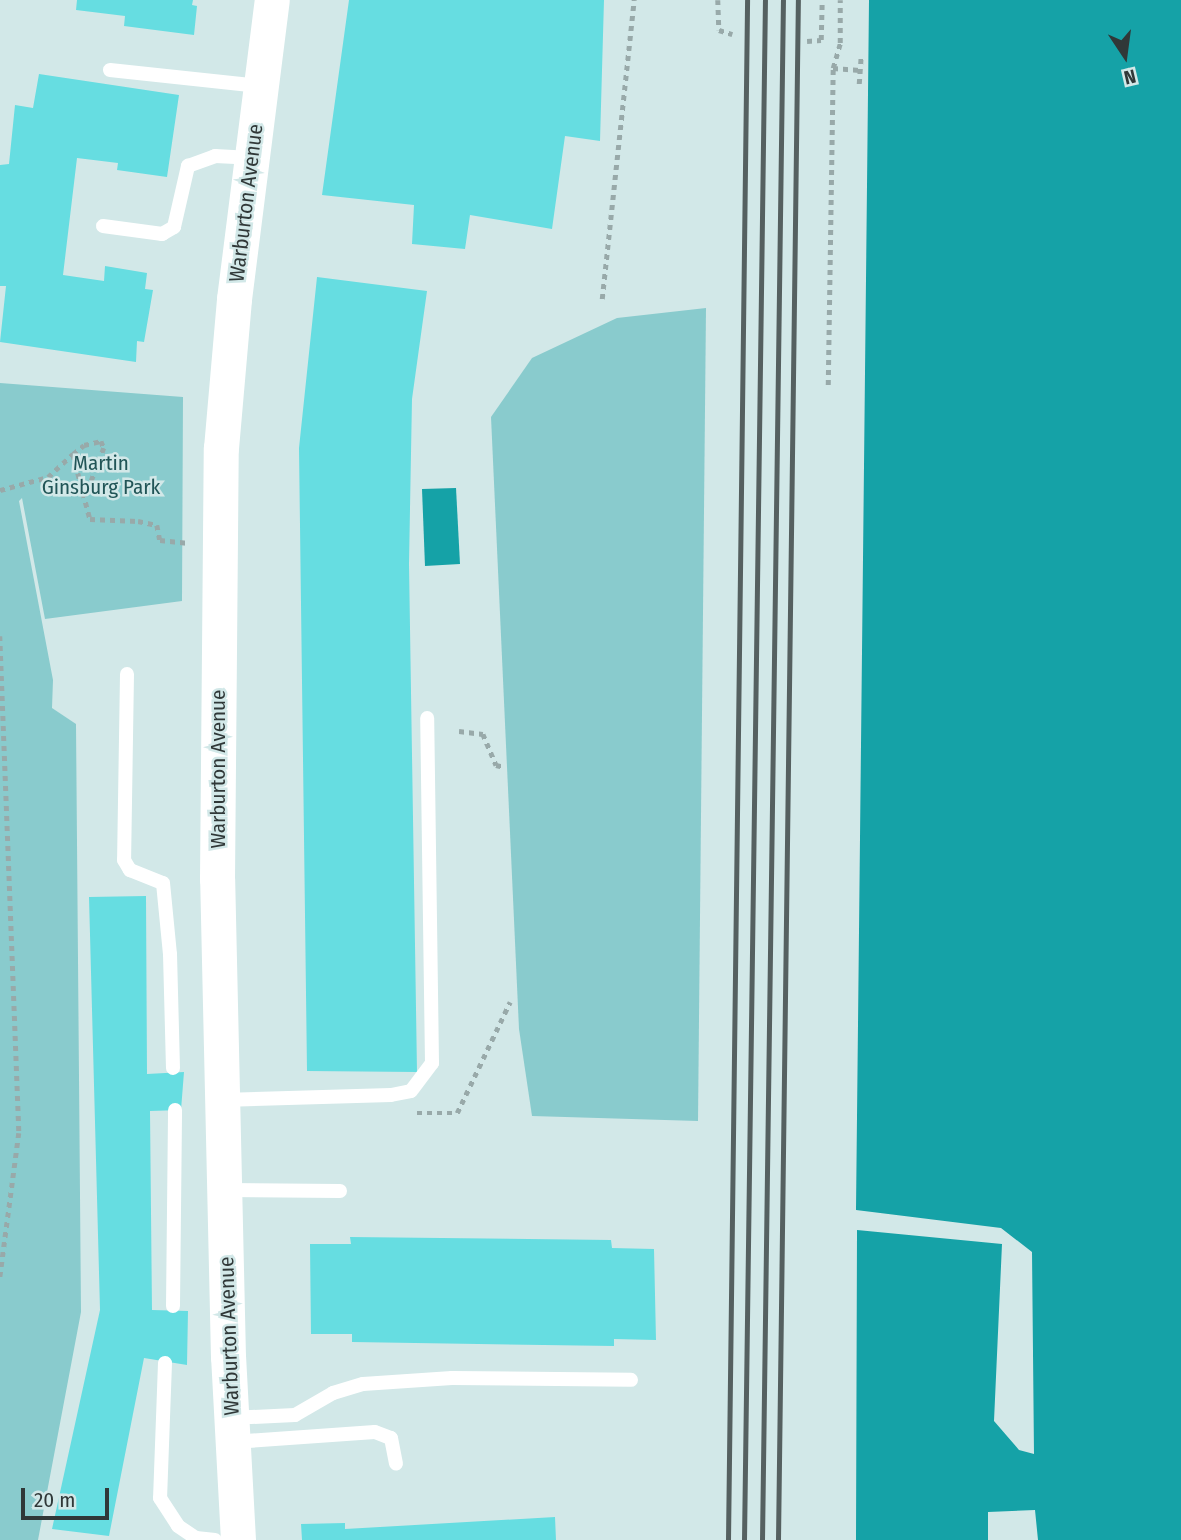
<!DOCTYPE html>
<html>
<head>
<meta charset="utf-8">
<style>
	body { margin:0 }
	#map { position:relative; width:1181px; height:1540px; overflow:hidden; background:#d2e8e8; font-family:"Fira Sans Condensed",sans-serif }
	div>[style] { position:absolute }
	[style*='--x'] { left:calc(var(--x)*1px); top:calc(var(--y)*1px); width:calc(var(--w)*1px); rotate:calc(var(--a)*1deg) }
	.green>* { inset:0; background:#89cbcd }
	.water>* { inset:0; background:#15a2a7 }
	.building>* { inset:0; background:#66dde1 }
	.path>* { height:4.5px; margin-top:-2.25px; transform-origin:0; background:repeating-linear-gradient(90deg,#98a9a9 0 5px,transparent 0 10px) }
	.service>* { height:14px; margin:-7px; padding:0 7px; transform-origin:7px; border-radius:7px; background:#fff }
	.tertiary>* { height:35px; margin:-17.5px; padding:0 17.5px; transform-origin:17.5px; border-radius:17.5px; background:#fff }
	.rail>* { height:5px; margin:-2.5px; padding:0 2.5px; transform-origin:2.5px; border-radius:2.5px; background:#556060 }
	span { translate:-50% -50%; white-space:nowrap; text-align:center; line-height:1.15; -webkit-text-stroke:5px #d2e8e8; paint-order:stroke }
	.street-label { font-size:21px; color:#303838 }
	.park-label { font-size:21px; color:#215557 }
	.north { position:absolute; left:1090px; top:21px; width:70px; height:70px; -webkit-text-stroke:5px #d2e8e8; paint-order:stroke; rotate:167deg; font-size:19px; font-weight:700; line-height:28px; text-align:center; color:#303838 }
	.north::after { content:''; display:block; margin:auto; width:24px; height:32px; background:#303838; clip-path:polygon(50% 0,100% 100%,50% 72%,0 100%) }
	.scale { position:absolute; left:21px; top:1488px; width:88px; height:32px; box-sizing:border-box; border:4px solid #303838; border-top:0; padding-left:9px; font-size:21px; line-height:24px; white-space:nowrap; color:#303838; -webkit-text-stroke:5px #d2e8e8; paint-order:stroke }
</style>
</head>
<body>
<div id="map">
	<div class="green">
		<i style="clip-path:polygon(706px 308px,698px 1121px,532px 1116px,519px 1029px,491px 417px,532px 358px,617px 318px)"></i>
		<i style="clip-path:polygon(0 383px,183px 397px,182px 601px,45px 619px,22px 498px,19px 501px,53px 680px,52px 708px,76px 724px,81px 1312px,38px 1540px,0 1540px)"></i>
	</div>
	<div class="water">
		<i style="clip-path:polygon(869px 0,1181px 0,1181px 1540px,1038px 1540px,1035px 1510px,988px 1512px,988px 1540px,856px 1540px,857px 1230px,1002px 1244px,994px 1421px,1019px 1450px,1034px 1454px,1032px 1252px,1001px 1228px,856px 1210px)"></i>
		<i style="clip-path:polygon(456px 488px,460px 564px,425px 566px,422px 489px)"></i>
	</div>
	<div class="building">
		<i style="clip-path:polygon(77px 0,193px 0,192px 5px,197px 6px,194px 35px,124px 26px,125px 16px,76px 10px)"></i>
		<i style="clip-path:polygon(349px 0,604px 0,600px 141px,565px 136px,552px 229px,470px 215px,465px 249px,412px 244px,414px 205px,322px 195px)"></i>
		<i style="clip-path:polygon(39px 74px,179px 95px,167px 177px,117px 170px,118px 163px,77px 158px,63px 275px,104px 281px,105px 266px,147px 273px,145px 289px,153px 290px,144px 342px,137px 341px,136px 362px,0 342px,6px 286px,0 286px,0 165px,9px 164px,15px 105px,33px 108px)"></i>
		<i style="clip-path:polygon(317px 277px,427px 291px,412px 399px,409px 564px,417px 1072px,307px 1071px,299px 448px)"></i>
		<i style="clip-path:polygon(146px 896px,147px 1074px,184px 1072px,181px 1110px,150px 1111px,152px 1310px,188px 1311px,187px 1365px,144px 1358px,109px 1536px,52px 1529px,100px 1310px,89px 897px)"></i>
		<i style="clip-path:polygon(350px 1237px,611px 1240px,612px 1248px,654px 1249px,656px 1340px,614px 1339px,614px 1346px,352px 1342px,352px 1334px,311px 1334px,310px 1244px,351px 1244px)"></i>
		<i style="clip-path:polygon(555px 1517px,556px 1540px,302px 1540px,301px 1524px,345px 1523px,345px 1529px)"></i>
	</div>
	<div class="path">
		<i style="--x:718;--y:0;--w:30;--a:88"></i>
		<i style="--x:719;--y:30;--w:14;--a:17"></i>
		<i style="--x:807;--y:41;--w:14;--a:-4"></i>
		<i style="--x:821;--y:40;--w:40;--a:-88.6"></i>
		<i style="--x:833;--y:68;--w:27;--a:4"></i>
		<i style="--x:859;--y:84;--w:29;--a:-86"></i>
		<i style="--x:602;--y:299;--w:301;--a:-83.9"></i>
		<i style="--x:828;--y:385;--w:317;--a:-89.1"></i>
		<i style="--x:833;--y:68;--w:26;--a:-74"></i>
		<i style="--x:840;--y:43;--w:43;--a:-90"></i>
		<i style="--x:73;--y:454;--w:14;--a:-39"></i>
		<i style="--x:84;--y:445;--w:17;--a:-13"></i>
		<i style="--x:101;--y:441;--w:8;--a:67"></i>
		<i style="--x:104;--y:448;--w:39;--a:111"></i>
		<i style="--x:90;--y:484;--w:9;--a:148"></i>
		<i style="--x:0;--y:490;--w:50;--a:-15.2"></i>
		<i style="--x:48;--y:477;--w:34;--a:-43"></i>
		<i style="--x:73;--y:454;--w:67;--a:75.3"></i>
		<i style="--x:90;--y:519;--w:48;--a:2.4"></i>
		<i style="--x:138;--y:521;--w:19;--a:12"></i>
		<i style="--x:157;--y:525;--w:15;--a:79"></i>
		<i style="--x:160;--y:540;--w:29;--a:6"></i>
		<i style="--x:0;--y:636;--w:497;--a:87.8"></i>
		<i style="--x:19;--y:1133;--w:146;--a:97.5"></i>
		<i style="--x:459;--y:731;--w:24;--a:7"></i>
		<i style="--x:483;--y:734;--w:34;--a:67"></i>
		<i style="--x:496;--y:765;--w:9;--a:13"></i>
		<i style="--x:417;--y:1113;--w:40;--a:0"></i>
		<i style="--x:457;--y:1113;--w:123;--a:-64.5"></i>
	</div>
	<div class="service">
		<i style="--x:110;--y:70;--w:151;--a:6.1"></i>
		<i style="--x:103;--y:226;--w:60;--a:7.7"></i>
		<i style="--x:162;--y:234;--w:14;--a:-30"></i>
		<i style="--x:174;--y:227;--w:63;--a:-77.1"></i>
		<i style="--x:188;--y:166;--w:29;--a:-20"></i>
		<i style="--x:215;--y:156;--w:36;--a:3"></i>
		<i style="--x:127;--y:674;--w:186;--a:90.9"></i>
		<i style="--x:124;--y:860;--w:12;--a:59"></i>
		<i style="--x:130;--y:870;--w:35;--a:22"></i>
		<i style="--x:163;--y:883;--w:71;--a:84.4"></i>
		<i style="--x:170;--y:954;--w:114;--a:88.5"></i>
		<i style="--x:222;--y:1100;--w:169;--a:-1.7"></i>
		<i style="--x:391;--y:1095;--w:20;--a:-11"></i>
		<i style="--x:411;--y:1091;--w:35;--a:-53"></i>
		<i style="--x:432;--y:1063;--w:345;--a:-90.8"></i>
		<i style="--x:224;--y:1190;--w:116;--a:0.5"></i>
		<i style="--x:173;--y:1306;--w:196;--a:-89.4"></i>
		<i style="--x:165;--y:1363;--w:135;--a:92.1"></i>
		<i style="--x:160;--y:1498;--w:33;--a:57"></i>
		<i style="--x:178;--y:1526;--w:22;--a:34"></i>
		<i style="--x:196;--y:1538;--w:19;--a:6"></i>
		<i style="--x:231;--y:1418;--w:64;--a:-2.7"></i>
		<i style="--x:295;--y:1415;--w:44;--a:-30.1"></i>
		<i style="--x:333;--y:1393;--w:31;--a:-17"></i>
		<i style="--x:363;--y:1384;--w:89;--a:-3.9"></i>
		<i style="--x:452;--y:1378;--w:179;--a:0.6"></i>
		<i style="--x:233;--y:1442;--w:142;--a:-4"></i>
		<i style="--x:375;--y:1432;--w:17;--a:21"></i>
		<i style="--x:391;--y:1438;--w:26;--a:79"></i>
	</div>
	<div class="tertiary">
		<i style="--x:238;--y:1540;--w:183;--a:-93.1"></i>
		<i style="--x:228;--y:1357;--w:478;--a:-91.3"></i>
		<i style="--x:217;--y:879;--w:431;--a:-89.5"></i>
		<i style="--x:221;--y:448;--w:150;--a:-85"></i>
		<i style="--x:234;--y:299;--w:301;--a:-82.8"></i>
	</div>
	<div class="rail">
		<i style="--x:728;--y:1540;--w:1540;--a:-89.29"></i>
		<i style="--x:744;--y:1540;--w:1540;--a:-89.22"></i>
		<i style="--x:762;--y:1540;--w:1540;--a:-89.22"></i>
		<i style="--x:778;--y:1540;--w:1540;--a:-89.26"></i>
	</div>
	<div class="street-label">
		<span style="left:246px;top:203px;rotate:-83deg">Warburton Avenue</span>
		<span style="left:218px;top:769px;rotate:-90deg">Warburton Avenue</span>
		<span style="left:229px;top:1336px;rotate:-92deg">Warburton Avenue</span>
	</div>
	<div class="park-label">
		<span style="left:101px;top:475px">Martin<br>Ginsburg Park</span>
	</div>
	<div class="north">N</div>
	<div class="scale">20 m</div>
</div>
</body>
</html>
